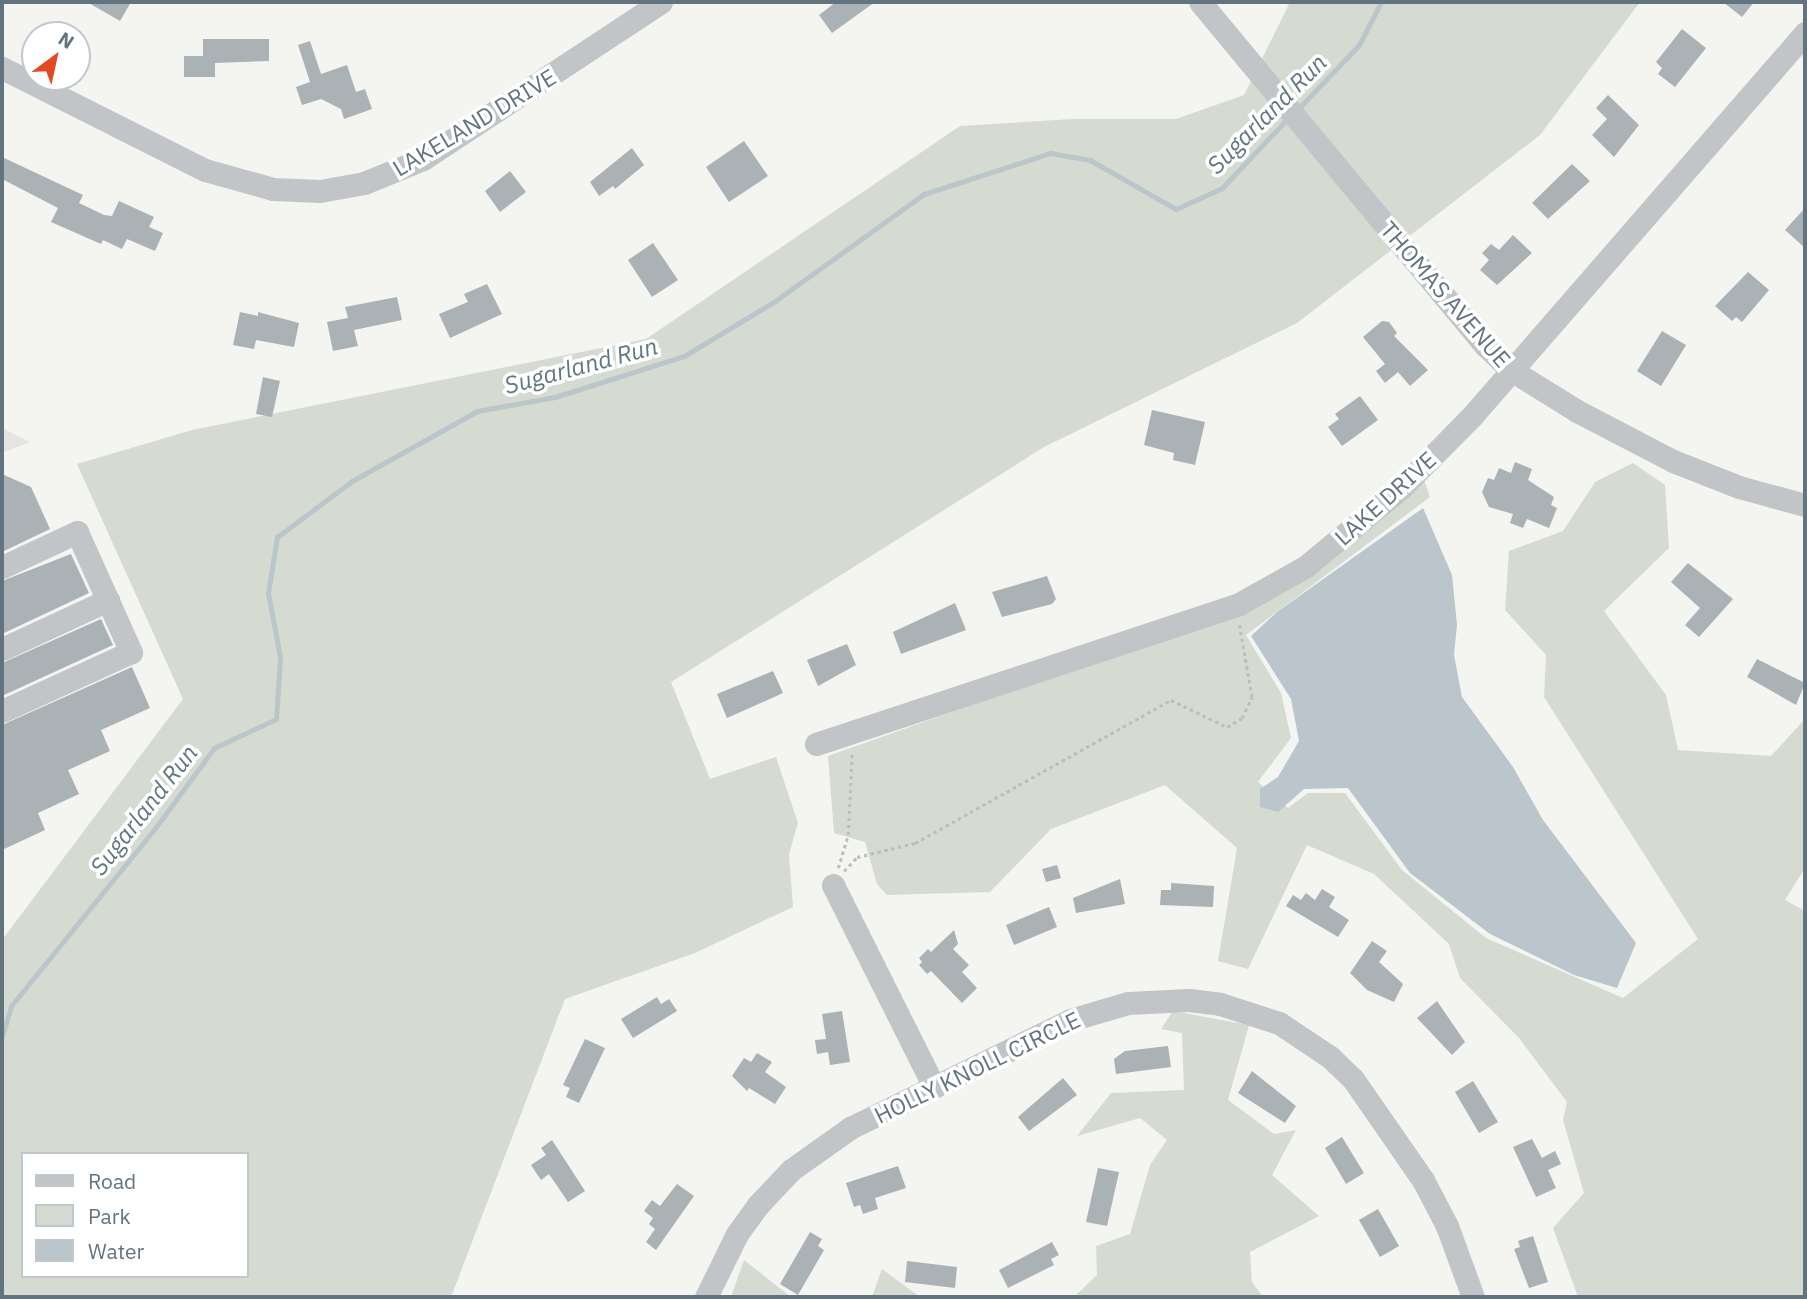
<!DOCTYPE html>
<html>
<head>
<meta charset="utf-8">
<style>
	body { margin:0 }
	#map { position:relative; width:1807px; height:1299px; overflow:hidden; background:#f4f4f0; font-family:"IBM Plex Sans",sans-serif }
	div>[style] { position:absolute }
	[style*='--x'] { left:calc(var(--x)*1px); top:calc(var(--y)*1px); width:calc(var(--w)*1px); rotate:calc(var(--a)*1deg) }
	.built>* { inset:0; background:#e4e5e3 }
	.green>* { inset:0; background:#d5dbd1 }
	.water>* { inset:0; background:#bac6cb }
	.stream>* { height:5px; margin:-2.5px; padding:0 2.5px; transform-origin:2.5px; border-radius:2.5px; background:#bac6cb }
	.building>* { inset:0; background:#aab2b6 }
	.path>* { height:2.5px; margin-top:-1.25px; transform-origin:0; background:repeating-linear-gradient(90deg,#bbbdbf 0 3.5px,transparent 0 7px) }
	.minor>* { height:23px; margin:-11.5px; padding:0 11.5px; transform-origin:11.5px; border-radius:11.5px; background:#c1c5c8 }
	span { translate:-50% -50%; white-space:nowrap; text-align:center; line-height:1.15; -webkit-text-stroke:7px #fff; paint-order:stroke }
	.street-label { font-size:23px; color:#637481 }
	.water-label { font-size:24px; color:#5f777f; font-style:italic }
	.frame { position:absolute; inset:0; border:4px solid #637481; pointer-events:none }
	.legend { position:absolute; left:21px; top:1152px; width:228px; height:126px; box-sizing:border-box; background:#fff; border:2px solid #c1c7cd; margin:0; padding:9px 12px; list-style:none; font-size:21px; color:#637481 }
	.legend li { display:flex; align-items:center; gap:14px; height:35px }
	.legend b { width:35px; border:2px solid #c1c7cd }
	.north { position:absolute; left:21px; top:21px; width:70px; height:70px; box-sizing:border-box; background:#fff; border:2px solid #c1c7cd; border-radius:50%; rotate:33deg; font-size:19px; font-weight:700; line-height:28px; text-align:center; color:#637481 }
	.north::after { content:''; display:block; margin:auto; width:24px; height:32px; background:#e14a23; clip-path:polygon(50% 0,100% 100%,50% 72%,0 100%) }
</style>
</head>
<body>
<div id="map">
	<div class="built">
		<i style="clip-path:polygon(2px 428px,30px 442px,2px 453px)"></i>
	</div>
	<div class="green">
		<i style="clip-path:polygon(evenodd,1290px 2px,1640px 2px,1540px 135px,1297px 323px,1044px 447px,671px 682px,710px 779px,776px 757px,798px 823px,789px 854px,793px 907px,695px 953px,565px 999px,451px 1297px,2px 1297px,2px 940px,183px 699px,77px 464px,192px 430px,646px 339px,960px 126px,1072px 119px,1176px 119px,1244px 95px,1290px 2px,23px 1154px,247px 1154px,247px 1276px,23px 1276px,23px 1154px)"></i>
		<i style="clip-path:polygon(1633px 463px,1665px 485px,1669px 548px,1604px 611px,1666px 695px,1678px 750px,1771px 756px,1805px 719px,1805px 868px,1785px 900px,1805px 911px,1805px 1297px,1578px 1297px,1553px 1228px,1584px 1193px,1563px 1120px,1567px 1102px,1519px 1038px,1460px 978px,1449px 944px,1374px 874px,1307px 845px,1248px 969px,1218px 961px,1237px 848px,1165px 785px,1051px 829px,990px 892px,887px 895px,877px 884px,865px 842px,834px 833px,828px 756px,1245px 608px,1423px 477px,1430px 497px,1246px 635px,1281px 693px,1291px 738px,1258px 782px,1288px 808px,1308px 793px,1345px 793px,1402px 870px,1486px 938px,1623px 998px,1698px 939px,1544px 697px,1546px 655px,1505px 610px,1509px 551px,1563px 531px,1595px 482px)"></i>
		<i style="clip-path:polygon(1173px 1011px,1249px 1025px,1228px 1100px,1274px 1134px,1296px 1130px,1272px 1175px,1319px 1216px,1250px 1252px,1252px 1282px,1263px 1297px,1074px 1297px,1097px 1275px,1096px 1246px,1130px 1234px,1150px 1165px,1167px 1140px,1140px 1118px,1077px 1136px,1111px 1093px,1184px 1090px,1182px 1033px,1161px 1029px)"></i>
		<i style="clip-path:polygon(744px 1260px,791px 1297px,731px 1297px)"></i>
		<i style="clip-path:polygon(882px 1269px,920px 1297px,872px 1297px)"></i>
	</div>
	<div class="water">
		<i style="clip-path:polygon(1423px 508px,1452px 575px,1457px 625px,1454px 655px,1462px 697px,1513px 767px,1543px 820px,1636px 943px,1617px 988px,1574px 975px,1490px 934px,1410px 873px,1348px 788px,1304px 789px,1278px 812px,1260px 807px,1260px 789px,1278px 777px,1299px 741px,1291px 699px,1251px 636px,1277px 612px)"></i>
	</div>
	<div class="stream">
		<i style="--x:1298;--y:109;--w:88;--a:-46.4"></i>
		<i style="--x:1359;--y:45;--w:48;--a:-62.9"></i>
		<i style="--x:2;--y:1036;--w:31;--a:-73"></i>
		<i style="--x:11;--y:1006;--w:230;--a:-51"></i>
		<i style="--x:156;--y:827;--w:98;--a:-53.7"></i>
		<i style="--x:214;--y:748;--w:68;--a:-25.1"></i>
		<i style="--x:276;--y:719;--w:62;--a:-86.3"></i>
		<i style="--x:280;--y:657;--w:65;--a:-100.6"></i>
		<i style="--x:268;--y:593;--w:57;--a:-80.9"></i>
		<i style="--x:277;--y:537;--w:94;--a:-36.7"></i>
		<i style="--x:352;--y:481;--w:143;--a:-29.2"></i>
		<i style="--x:477;--y:411;--w:79;--a:-10.2"></i>
		<i style="--x:555;--y:397;--w:135;--a:-17.6"></i>
		<i style="--x:684;--y:356;--w:106;--a:-31.1"></i>
		<i style="--x:775;--y:301;--w:183;--a:-35.7"></i>
		<i style="--x:924;--y:194;--w:133;--a:-18"></i>
		<i style="--x:1050;--y:153;--w:41;--a:9.9"></i>
		<i style="--x:1090;--y:160;--w:99;--a:29.7"></i>
		<i style="--x:1176;--y:209;--w:51;--a:-24.5"></i>
		<i style="--x:1222;--y:188;--w:96;--a:-46.7"></i>
	</div>
	<div class="building">
		<i style="clip-path:polygon(87px 2px,131px 2px,120px 21px)"></i>
		<i style="clip-path:polygon(836px 2px,875px 2px,832px 33px,819px 15px)"></i>
		<i style="clip-path:polygon(1723px 2px,1754px 2px,1742px 17px)"></i>
		<i style="clip-path:polygon(1682px 29px,1706px 48px,1675px 87px,1658px 74px,1662px 68px,1656px 62px)"></i>
		<i style="clip-path:polygon(203px 39px,269px 39px,269px 61px,215px 63px,215px 77px,184px 77px,184px 56px,203px 56px)"></i>
		<i style="clip-path:polygon(310px 41px,321px 74px,347px 65px,356px 92px,365px 89px,372px 109px,344px 119px,341px 109px,321px 99px,302px 105px,296px 87px,310px 82px,298px 45px)"></i>
		<i style="clip-path:polygon(1608px 95px,1639px 125px,1614px 157px,1592px 135px,1607px 119px,1596px 108px)"></i>
		<i style="clip-path:polygon(744px 141px,768px 176px,729px 202px,706px 167px)"></i>
		<i style="clip-path:polygon(632px 148px,644px 165px,615px 189px,613px 186px,599px 196px,590px 182px)"></i>
		<i style="clip-path:polygon(2px 157px,83px 195px,79px 203px,104px 215px,112px 216px,119px 201px,154px 217px,149px 227px,163px 233px,155px 251px,127px 239px,122px 249px,103px 240px,101px 244px,51px 222px,58px 208px,2px 179px)"></i>
		<i style="clip-path:polygon(1572px 164px,1590px 181px,1548px 219px,1532px 203px)"></i>
		<i style="clip-path:polygon(510px 171px,526px 192px,500px 212px,485px 191px)"></i>
		<i style="clip-path:polygon(1805px 208px,1805px 248px,1785px 230px)"></i>
		<i style="clip-path:polygon(1513px 235px,1532px 253px,1497px 285px,1480px 270px,1489px 260px,1482px 253px,1491px 244px,1499px 250px)"></i>
		<i style="clip-path:polygon(653px 243px,678px 280px,652px 297px,628px 260px)"></i>
		<i style="clip-path:polygon(1748px 272px,1769px 290px,1742px 322px,1736px 317px,1732px 321px,1715px 306px)"></i>
		<i style="clip-path:polygon(487px 284px,502px 314px,450px 338px,439px 314px,468px 302px,464px 294px)"></i>
		<i style="clip-path:polygon(397px 297px,402px 320px,354px 330px,358px 346px,333px 351px,327px 322px,348px 318px,345px 307px)"></i>
		<i style="clip-path:polygon(240px 312px,258px 316px,258px 312px,299px 323px,294px 347px,256px 340px,254px 349px,233px 345px)"></i>
		<i style="clip-path:polygon(1382px 321px,1389px 322px,1397px 333px,1394px 336px,1428px 370px,1410px 386px,1398px 372px,1385px 383px,1376px 371px,1385px 364px,1363px 337px)"></i>
		<i style="clip-path:polygon(1662px 331px,1686px 345px,1661px 386px,1637px 371px)"></i>
		<i style="clip-path:polygon(263px 377px,280px 381px,272px 417px,256px 414px)"></i>
		<i style="clip-path:polygon(1360px 396px,1378px 420px,1342px 446px,1328px 427px,1339px 419px,1335px 414px)"></i>
		<i style="clip-path:polygon(1152px 410px,1205px 422px,1195px 465px,1173px 460px,1174px 453px,1144px 445px)"></i>
		<i style="clip-path:polygon(1515px 462px,1532px 469px,1528px 480px,1554px 497px,1551px 505px,1557px 508px,1549px 528px,1527px 519px,1523px 528px,1510px 523px,1513px 514px,1489px 507px,1482px 492px,1488px 478px,1494px 480px,1499px 468px,1511px 473px)"></i>
		<i style="clip-path:polygon(2px 474px,31px 487px,50px 529px,2px 552px)"></i>
		<i style="clip-path:polygon(71px 554px,89px 593px,2px 634px,2px 581px)"></i>
		<i style="clip-path:polygon(1688px 563px,1733px 599px,1699px 637px,1685px 625px,1700px 608px,1671px 582px)"></i>
		<i style="clip-path:polygon(1047px 576px,1056px 599px,1052px 604px,1002px 617px,992px 592px)"></i>
		<i style="clip-path:polygon(955px 603px,966px 630px,901px 654px,893px 632px)"></i>
		<i style="clip-path:polygon(101px 619px,113px 645px,2px 696px,2px 663px)"></i>
		<i style="clip-path:polygon(847px 644px,856px 665px,818px 686px,807px 660px)"></i>
		<i style="clip-path:polygon(1757px 659px,1805px 683px,1796px 705px,1747px 677px)"></i>
		<i style="clip-path:polygon(132px 667px,150px 708px,101px 730px,110px 751px,68px 770px,79px 794px,38px 813px,45px 830px,2px 850px,2px 725px)"></i>
		<i style="clip-path:polygon(773px 671px,783px 693px,727px 718px,717px 694px)"></i>
		<i style="clip-path:polygon(1057px 865px,1061px 878px,1046px 882px,1042px 869px)"></i>
		<i style="clip-path:polygon(1120px 879px,1125px 904px,1076px 913px,1073px 898px)"></i>
		<i style="clip-path:polygon(1171px 883px,1214px 886px,1213px 907px,1160px 905px,1161px 890px,1171px 890px)"></i>
		<i style="clip-path:polygon(1322px 889px,1335px 897px,1329px 907px,1349px 920px,1338px 937px,1286px 906px,1293px 895px,1301px 900px,1306px 893px,1315px 900px)"></i>
		<i style="clip-path:polygon(1049px 907px,1057px 927px,1014px 945px,1006px 925px)"></i>
		<i style="clip-path:polygon(954px 930px,958px 944px,953px 949px,969px 965px,962px 972px,977px 988px,962px 1003px,931px 971px,927px 974px,919px 965px,922px 962px,919px 958px,928px 949px,931px 952px)"></i>
		<i style="clip-path:polygon(1372px 941px,1387px 951px,1379px 962px,1403px 984px,1394px 1002px,1367px 990px,1350px 973px)"></i>
		<i style="clip-path:polygon(657px 997px,661px 1004px,669px 999px,677px 1011px,633px 1038px,621px 1019px)"></i>
		<i style="clip-path:polygon(1437px 1001px,1465px 1042px,1452px 1055px,1417px 1018px)"></i>
		<i style="clip-path:polygon(842px 1011px,850px 1062px,830px 1065px,828px 1052px,817px 1054px,815px 1040px,826px 1039px,822px 1014px)"></i>
		<i style="clip-path:polygon(585px 1039px,605px 1048px,579px 1103px,566px 1097px,570px 1088px,563px 1085px)"></i>
		<i style="clip-path:polygon(1168px 1046px,1171px 1067px,1116px 1074px,1114px 1059px,1125px 1051px)"></i>
		<i style="clip-path:polygon(757px 1053px,772px 1062px,765px 1072px,786px 1087px,775px 1104px,749px 1088px,747px 1091px,732px 1076px,744px 1058px,751px 1062px)"></i>
		<i style="clip-path:polygon(1252px 1071px,1296px 1106px,1285px 1123px,1238px 1093px)"></i>
		<i style="clip-path:polygon(1063px 1078px,1077px 1095px,1029px 1131px,1018px 1117px)"></i>
		<i style="clip-path:polygon(1473px 1081px,1498px 1122px,1479px 1133px,1455px 1092px)"></i>
		<i style="clip-path:polygon(1342px 1137px,1364px 1173px,1346px 1184px,1325px 1148px)"></i>
		<i style="clip-path:polygon(1532px 1139px,1542px 1158px,1555px 1151px,1561px 1164px,1548px 1170px,1556px 1188px,1536px 1197px,1513px 1147px)"></i>
		<i style="clip-path:polygon(552px 1140px,585px 1191px,568px 1202px,549px 1174px,541px 1180px,531px 1165px,546px 1155px,541px 1148px)"></i>
		<i style="clip-path:polygon(898px 1166px,906px 1188px,875px 1198px,878px 1209px,863px 1214px,860px 1205px,854px 1207px,846px 1183px)"></i>
		<i style="clip-path:polygon(1098px 1168px,1119px 1172px,1107px 1226px,1086px 1222px)"></i>
		<i style="clip-path:polygon(677px 1184px,694px 1196px,656px 1250px,646px 1242px,655px 1229px,649px 1224px,653px 1218px,644px 1211px,652px 1200px,660px 1206px)"></i>
		<i style="clip-path:polygon(1378px 1209px,1399px 1246px,1380px 1257px,1359px 1220px)"></i>
		<i style="clip-path:polygon(810px 1232px,822px 1239px,818px 1246px,824px 1250px,798px 1295px,780px 1284px)"></i>
		<i style="clip-path:polygon(1533px 1236px,1548px 1282px,1529px 1288px,1514px 1249px,1520px 1247px,1518px 1241px)"></i>
		<i style="clip-path:polygon(1052px 1242px,1059px 1255px,1051px 1259px,1054px 1265px,1008px 1288px,999px 1270px)"></i>
		<i style="clip-path:polygon(907px 1261px,957px 1267px,955px 1288px,905px 1282px)"></i>
	</div>
	<div class="path">
		<i style="--x:838;--y:868;--w:34;--a:-73"></i>
		<i style="--x:848;--y:835;--w:81;--a:-87.2"></i>
		<i style="--x:844;--y:871;--w:19;--a:-47"></i>
		<i style="--x:857;--y:857;--w:60;--a:-13.6"></i>
		<i style="--x:915;--y:843;--w:293;--a:-29.2"></i>
		<i style="--x:1171;--y:700;--w:62;--a:25.7"></i>
		<i style="--x:1227;--y:727;--w:17;--a:-31"></i>
		<i style="--x:1242;--y:718;--w:23;--a:-65"></i>
		<i style="--x:1252;--y:697;--w:73;--a:-100.2"></i>
	</div>
	<div class="minor">
		<i style="--x:1200;--y:2;--w:447;--a:50.3"></i>
		<i style="--x:1486;--y:346;--w:35;--a:44"></i>
		<i style="--x:1511;--y:370;--w:78;--a:31.8"></i>
		<i style="--x:1577;--y:411;--w:108;--a:27.5"></i>
		<i style="--x:1673;--y:461;--w:71;--a:21.5"></i>
		<i style="--x:1739;--y:487;--w:68;--a:15.3"></i>
		<i style="--x:2;--y:68;--w:227;--a:26.7"></i>
		<i style="--x:205;--y:170;--w:71;--a:15.6"></i>
		<i style="--x:273;--y:189;--w:47;--a:2.4"></i>
		<i style="--x:320;--y:191;--w:45;--a:-10.3"></i>
		<i style="--x:364;--y:183;--w:64;--a:-22.1"></i>
		<i style="--x:423;--y:159;--w:285;--a:-33.4"></i>
		<i style="--x:2;--y:567;--w:83;--a:-25"></i>
		<i style="--x:77;--y:532;--w:132;--a:65.8"></i>
		<i style="--x:131;--y:652;--w:142;--a:155.4"></i>
		<i style="--x:2;--y:649;--w:117;--a:-24.8"></i>
		<i style="--x:816;--y:744;--w:446;--a:-18.3"></i>
		<i style="--x:1239;--y:604;--w:76;--a:-29.3"></i>
		<i style="--x:1305;--y:567;--w:126;--a:-39.5"></i>
		<i style="--x:1402;--y:487;--w:100;--a:-45.4"></i>
		<i style="--x:1472;--y:416;--w:508;--a:-48.99"></i>
		<i style="--x:833;--y:885;--w:224;--a:63.4"></i>
		<i style="--x:706;--y:1297;--w:70;--a:-63.8"></i>
		<i style="--x:737;--y:1234;--w:36;--a:-54"></i>
		<i style="--x:758;--y:1205;--w:48;--a:-46.7"></i>
		<i style="--x:791;--y:1170;--w:72;--a:-35.4"></i>
		<i style="--x:850;--y:1128;--w:245;--a:-26.1"></i>
		<i style="--x:1070;--y:1020;--w:60;--a:-16.3"></i>
		<i style="--x:1128;--y:1003;--w:61;--a:-2.8"></i>
		<i style="--x:1189;--y:1000;--w:31;--a:7"></i>
		<i style="--x:1220;--y:1004;--w:62;--a:17.9"></i>
		<i style="--x:1279;--y:1023;--w:61;--a:33.7"></i>
		<i style="--x:1330;--y:1057;--w:32;--a:44"></i>
		<i style="--x:1353;--y:1079;--w:123;--a:55.3"></i>
		<i style="--x:1423;--y:1180;--w:52;--a:62.4"></i>
		<i style="--x:1447;--y:1226;--w:76;--a:69.9"></i>
	</div>
	<div class="street-label">
		<span style="left:474px;top:122px;rotate:-31deg">LAKELAND DRIVE</span>
		<span style="left:1446px;top:294px;rotate:49deg">THOMAS AVENUE</span>
		<span style="left:1385px;top:498px;rotate:-42deg">LAKE DRIVE</span>
		<span style="left:977px;top:1067px;rotate:-26deg">HOLLY KNOLL CIRCLE</span>
	</div>
	<div class="water-label">
		<span style="left:1267px;top:114px;rotate:-45deg">Sugarland Run</span>
		<span style="left:581px;top:366px;rotate:-15deg">Sugarland Run</span>
		<span style="left:144px;top:810px;rotate:-52deg">Sugarland Run</span>
	</div>
	<div class="frame"></div>
	<ul class="legend">
	<li><b style="height:9px;background:#c1c5c8"></b>Road</li>
	<li><b style="height:19px;background:#d5dbd1"></b>Park</li>
	<li><b style="height:19px;background:#bac6cb"></b>Water</li>
	</ul>
	<div class="north">N</div>
</div>
</body>
</html>
